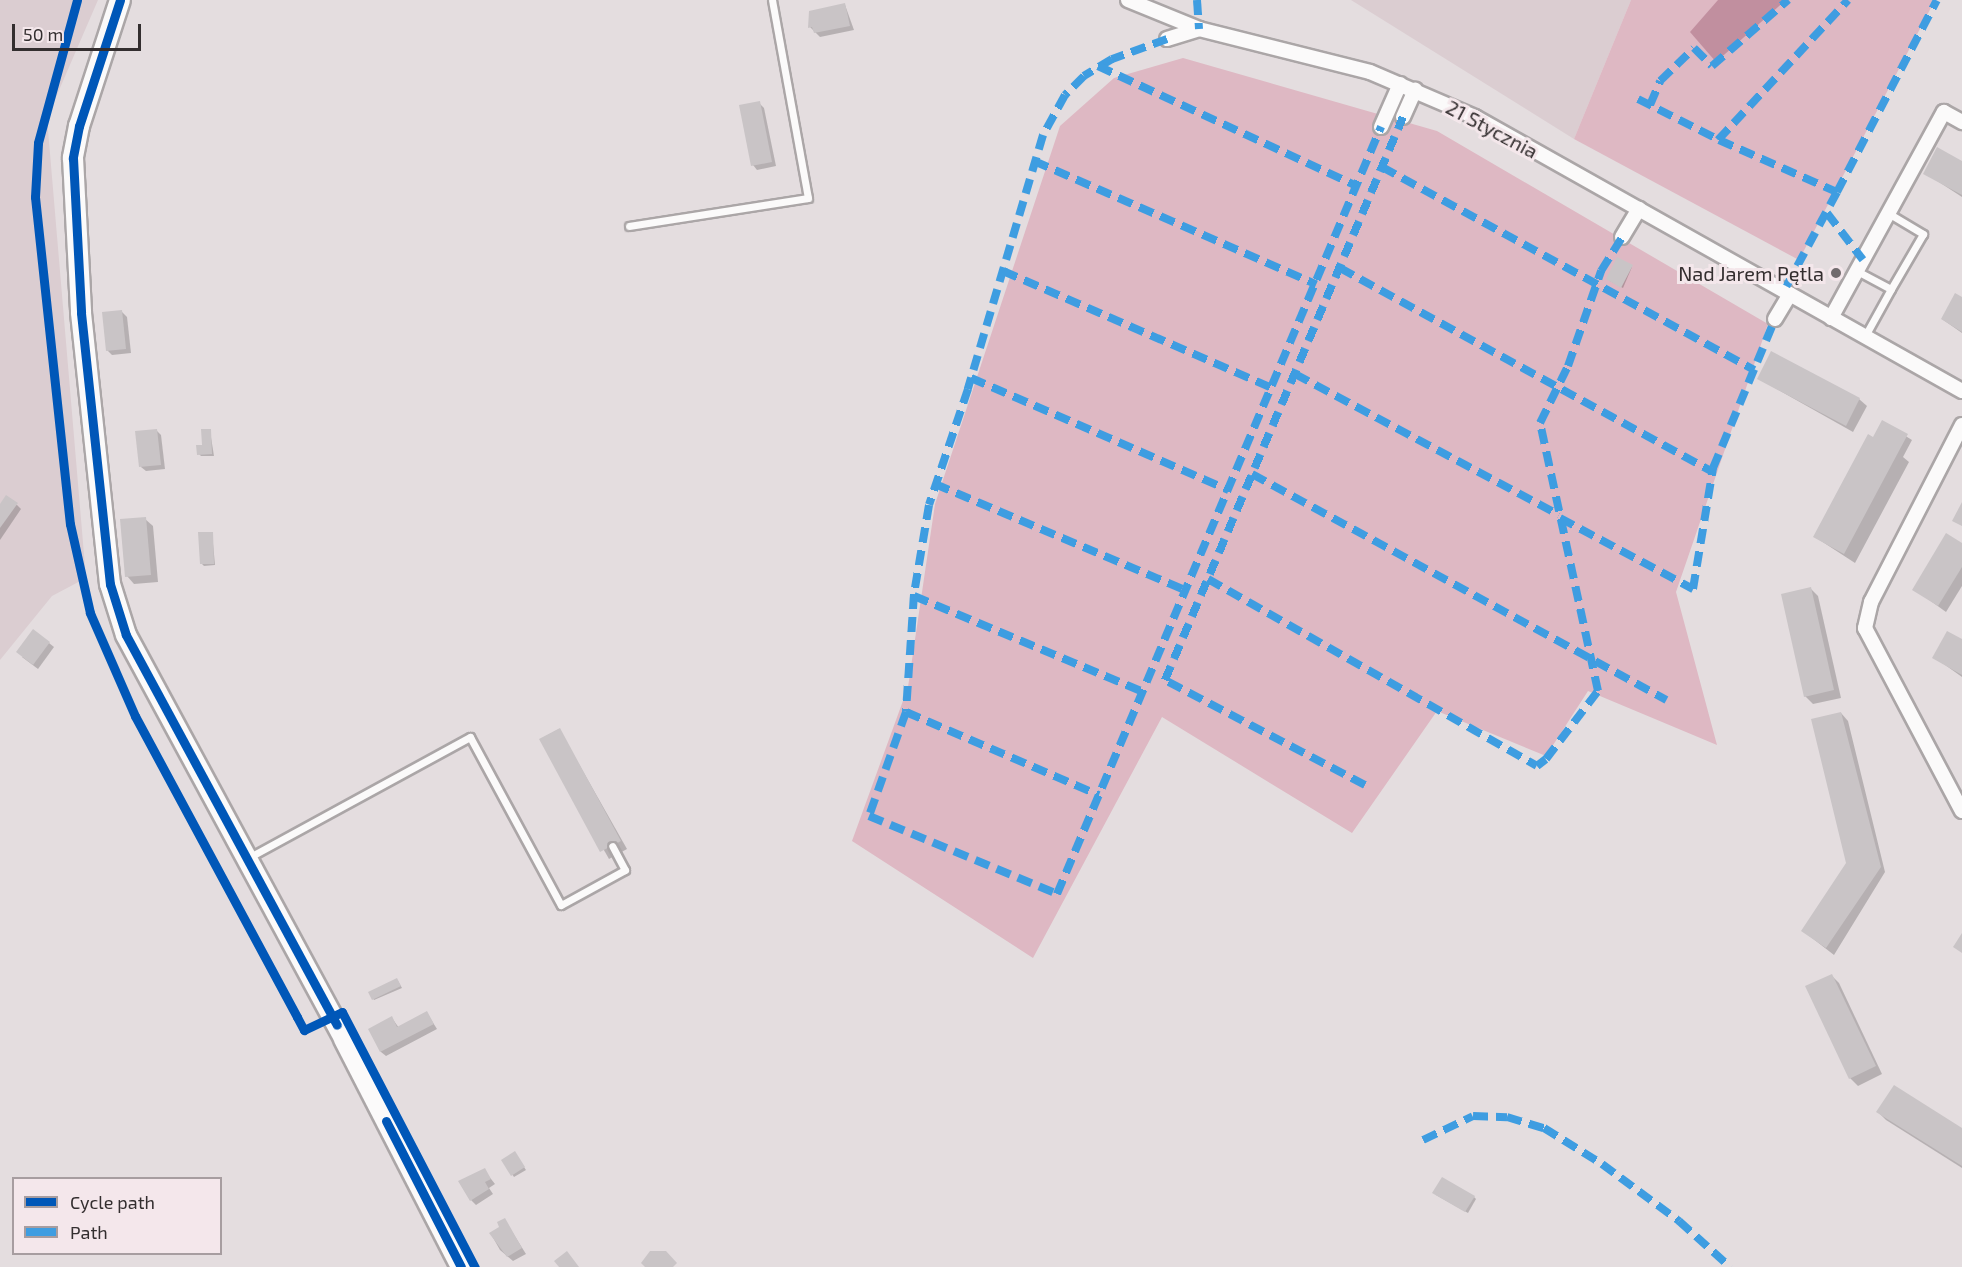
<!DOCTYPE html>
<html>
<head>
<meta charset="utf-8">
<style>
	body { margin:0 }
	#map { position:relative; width:1962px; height:1267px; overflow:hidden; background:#e4dddf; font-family:"Exo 2",sans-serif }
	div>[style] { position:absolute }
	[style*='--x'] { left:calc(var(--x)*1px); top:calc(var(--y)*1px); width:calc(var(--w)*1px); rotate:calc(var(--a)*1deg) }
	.built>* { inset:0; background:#dbcdd1 }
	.green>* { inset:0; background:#deb8c3 }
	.water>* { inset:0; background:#c18f9f }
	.shadow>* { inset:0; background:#0003 }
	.building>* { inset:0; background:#c9c4c6 }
	.roads { filter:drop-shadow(2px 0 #aba6a7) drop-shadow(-2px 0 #aba6a7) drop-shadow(0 2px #aba6a7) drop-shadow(0 -2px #aba6a7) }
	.lane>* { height:7px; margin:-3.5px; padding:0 3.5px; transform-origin:3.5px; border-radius:3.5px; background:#fbfafa }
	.street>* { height:14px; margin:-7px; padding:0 7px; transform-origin:7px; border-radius:7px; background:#fbfafa }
	.secondary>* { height:20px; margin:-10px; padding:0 10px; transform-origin:10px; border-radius:10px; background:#fbfafa }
	.quiet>* { height:8px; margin-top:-4px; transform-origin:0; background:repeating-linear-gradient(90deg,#3e9de1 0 15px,transparent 0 23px) }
	.cycleway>* { height:9px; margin:-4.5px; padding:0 4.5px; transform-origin:4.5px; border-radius:4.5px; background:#0057b8 }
	.dots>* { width:16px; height:16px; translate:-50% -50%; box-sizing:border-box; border:3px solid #f4e7eb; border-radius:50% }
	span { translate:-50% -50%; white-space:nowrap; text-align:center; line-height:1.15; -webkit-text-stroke:6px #f4e7eb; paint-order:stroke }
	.street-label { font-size:20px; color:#332e2f }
	.poi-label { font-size:20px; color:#332e2f }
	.right { translate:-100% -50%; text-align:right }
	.legend { position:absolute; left:12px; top:1177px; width:210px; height:78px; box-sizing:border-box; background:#f4e7eb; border:2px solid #a79da0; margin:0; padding:8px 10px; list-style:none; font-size:18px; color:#332e2f }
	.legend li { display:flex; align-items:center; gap:12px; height:30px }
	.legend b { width:30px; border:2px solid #a79da0 }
	.scale { position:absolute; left:12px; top:24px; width:129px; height:27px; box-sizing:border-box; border:3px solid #332e2f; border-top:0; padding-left:8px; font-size:18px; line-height:21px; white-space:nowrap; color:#332e2f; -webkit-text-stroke:4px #f4e7eb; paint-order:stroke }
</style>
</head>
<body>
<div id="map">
	<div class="built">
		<i style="clip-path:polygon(0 0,98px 0,47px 118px,86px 578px,52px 596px,0 660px)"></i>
		<i style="clip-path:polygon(1351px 0,1631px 0,1574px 139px)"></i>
	</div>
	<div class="green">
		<i style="clip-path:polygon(1631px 0,1935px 0,1799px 260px,1574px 139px)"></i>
		<i style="clip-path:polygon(1183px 58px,1437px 131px,1768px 324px,1676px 592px,1717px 745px,1588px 691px,1546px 756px,1437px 711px,1352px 833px,1162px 717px,1033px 958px,852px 841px,908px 687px,935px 504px,1060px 126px,1114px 78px)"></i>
	</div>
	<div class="water">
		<i style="clip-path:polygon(1718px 0,1786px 0,1716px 62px,1690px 32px)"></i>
	</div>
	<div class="shadow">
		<i style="clip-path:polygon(845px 5px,854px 30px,820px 37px,810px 27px)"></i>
		<i style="clip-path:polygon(759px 103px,764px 108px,776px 166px,757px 170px,753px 165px)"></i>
		<i style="clip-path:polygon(1962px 162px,1962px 197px,1925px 173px)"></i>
		<i style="clip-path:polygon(1632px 267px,1623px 288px,1610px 281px)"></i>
		<i style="clip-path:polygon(1962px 299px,1962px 333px,1942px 319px)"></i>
		<i style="clip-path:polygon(122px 312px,127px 317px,131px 353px,112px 355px,107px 350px)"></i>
		<i style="clip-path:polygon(1759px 379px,1859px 399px,1867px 406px,1853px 432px)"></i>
		<i style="clip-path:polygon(1883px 422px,1912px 440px,1903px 457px,1909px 462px,1855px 563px,1815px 537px)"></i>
		<i style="clip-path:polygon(156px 430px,161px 435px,165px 469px,146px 471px,141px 467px)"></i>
		<i style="clip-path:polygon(210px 431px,214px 456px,201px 456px,199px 454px)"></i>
		<i style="clip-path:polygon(17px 505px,21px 509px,0 540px,0 507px)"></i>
		<i style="clip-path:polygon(145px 519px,153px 526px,158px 582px,134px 584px,127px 576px)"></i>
		<i style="clip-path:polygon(212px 533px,215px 565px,204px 566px,202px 564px)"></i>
		<i style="clip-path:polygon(1962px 545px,1962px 586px,1946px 612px,1914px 589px)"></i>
		<i style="clip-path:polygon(1811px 589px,1818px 596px,1841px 698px,1813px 704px,1805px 696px)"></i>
		<i style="clip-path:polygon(1962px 641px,1962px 677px,1934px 657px)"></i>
		<i style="clip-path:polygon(49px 643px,54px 647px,38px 669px,22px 657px)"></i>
		<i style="clip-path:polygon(1841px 713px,1848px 721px,1885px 872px,1834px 955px,1803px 931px,1848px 862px)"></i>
		<i style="clip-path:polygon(559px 729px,627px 849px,609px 859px,541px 739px)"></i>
		<i style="clip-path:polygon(1831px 975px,1839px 983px,1882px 1074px,1858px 1086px,1850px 1078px)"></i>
		<i style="clip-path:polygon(398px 981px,402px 988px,374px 1000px,370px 993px)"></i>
		<i style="clip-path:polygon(427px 1013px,437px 1029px,386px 1056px,381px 1052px,370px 1030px,392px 1018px,399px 1028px)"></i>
		<i style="clip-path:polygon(1878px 1112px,1962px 1130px,1962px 1168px,1886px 1120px)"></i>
		<i style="clip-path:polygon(516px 1155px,526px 1170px,514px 1177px,503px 1161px)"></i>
		<i style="clip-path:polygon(484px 1170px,495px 1184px,489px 1188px,493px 1194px,476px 1205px,471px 1200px)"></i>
		<i style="clip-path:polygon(1436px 1195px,1474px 1197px,1476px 1199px,1468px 1213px)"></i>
		<i style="clip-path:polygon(504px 1219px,526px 1254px,513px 1261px,500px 1250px,491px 1234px,502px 1228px)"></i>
	</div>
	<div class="building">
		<i style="clip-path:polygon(845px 3px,850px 26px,814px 33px,812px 27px,808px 28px,809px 11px)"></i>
		<i style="clip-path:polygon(760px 101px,772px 162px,751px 166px,739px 105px)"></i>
		<i style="clip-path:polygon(1937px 147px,1962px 161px,1962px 195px,1923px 174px)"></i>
		<i style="clip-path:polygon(1617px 257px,1633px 265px,1621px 288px,1606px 279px)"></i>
		<i style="clip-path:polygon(1955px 293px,1962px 297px,1962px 332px,1941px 319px)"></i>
		<i style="clip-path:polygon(122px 310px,126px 349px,106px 351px,102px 312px)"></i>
		<i style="clip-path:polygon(1771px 351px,1860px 398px,1846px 426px,1757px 379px)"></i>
		<i style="clip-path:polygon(1882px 420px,1908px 434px,1844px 554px,1813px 537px,1868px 434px,1873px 437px)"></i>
		<i style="clip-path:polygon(157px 429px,161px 465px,139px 467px,135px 431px)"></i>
		<i style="clip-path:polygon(201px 429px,211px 429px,212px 454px,197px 455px,196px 445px,202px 445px)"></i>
		<i style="clip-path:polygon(6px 495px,18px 503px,0 528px,0 504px)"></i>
		<i style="clip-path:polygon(1962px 502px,1962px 526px,1952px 521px)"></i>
		<i style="clip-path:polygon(146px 517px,151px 575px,125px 577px,120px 519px)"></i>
		<i style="clip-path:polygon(198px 532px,213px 532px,214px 564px,200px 564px)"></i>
		<i style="clip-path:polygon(1946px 533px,1962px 543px,1962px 567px,1938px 606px,1912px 590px)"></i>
		<i style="clip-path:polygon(1811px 587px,1834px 690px,1804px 697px,1781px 594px)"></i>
		<i style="clip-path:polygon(33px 629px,50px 642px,33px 665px,16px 652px)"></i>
		<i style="clip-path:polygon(1947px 631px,1962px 639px,1962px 675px,1932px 658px)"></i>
		<i style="clip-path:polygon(1841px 712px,1881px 867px,1826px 948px,1801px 931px,1846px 863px,1811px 719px)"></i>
		<i style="clip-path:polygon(560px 728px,621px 841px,600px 852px,539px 739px)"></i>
		<i style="clip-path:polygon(1962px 933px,1962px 953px,1953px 947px)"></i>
		<i style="clip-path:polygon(1832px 974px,1876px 1066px,1849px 1079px,1805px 986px)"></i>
		<i style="clip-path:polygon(397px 978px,401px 986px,372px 1000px,368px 992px)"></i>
		<i style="clip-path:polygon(427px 1011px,434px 1024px,380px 1052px,368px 1029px,392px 1016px,397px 1027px)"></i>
		<i style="clip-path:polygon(1894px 1085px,1962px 1128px,1962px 1166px,1876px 1112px)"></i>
		<i style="clip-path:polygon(515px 1151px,525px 1167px,511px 1176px,501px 1160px)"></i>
		<i style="clip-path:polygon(485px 1168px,491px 1179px,485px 1182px,489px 1189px,470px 1201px,458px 1181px)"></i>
		<i style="clip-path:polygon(1442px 1177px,1475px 1196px,1465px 1212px,1432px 1193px)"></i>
		<i style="clip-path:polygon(505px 1218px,522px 1248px,507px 1257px,489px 1233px,499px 1227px,497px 1222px)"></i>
		<i style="clip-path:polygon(567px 1251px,579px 1267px,559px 1267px,554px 1261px)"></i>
		<i style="clip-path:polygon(650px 1251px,666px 1251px,677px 1263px,673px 1267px,645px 1267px,641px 1263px)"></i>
	</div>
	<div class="roads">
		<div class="lane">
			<i style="--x:1888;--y:213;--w:41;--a:31"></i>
			<i style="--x:1923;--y:234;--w:64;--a:120.2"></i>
			<i style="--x:629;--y:226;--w:181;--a:-8.9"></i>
			<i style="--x:808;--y:198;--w:201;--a:-100.3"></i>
			<i style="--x:1857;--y:271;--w:38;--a:28"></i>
			<i style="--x:1891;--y:289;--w:54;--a:119"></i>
			<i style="--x:248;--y:858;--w:253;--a:-28.6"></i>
			<i style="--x:470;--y:737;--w:191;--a:61.6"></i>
			<i style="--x:561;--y:905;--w:73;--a:-28.7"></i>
			<i style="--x:625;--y:870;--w:27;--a:-118"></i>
		</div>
		<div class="street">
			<i style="--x:1128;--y:0;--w:77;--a:22.2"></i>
			<i style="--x:1199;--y:29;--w:176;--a:14.1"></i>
			<i style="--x:1370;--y:72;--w:114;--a:23.2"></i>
			<i style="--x:1475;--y:117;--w:559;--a:29.36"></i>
			<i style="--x:1167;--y:39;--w:34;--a:-17"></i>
			<i style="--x:1403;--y:117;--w:30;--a:-66"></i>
			<i style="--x:1381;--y:127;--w:47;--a:-66.2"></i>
			<i style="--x:1622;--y:237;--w:33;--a:-59"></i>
			<i style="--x:1831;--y:318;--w:235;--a:-61.3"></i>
			<i style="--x:1944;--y:112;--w:21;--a:29"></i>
			<i style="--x:1775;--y:319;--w:29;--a:-59"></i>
			<i style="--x:1962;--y:425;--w:199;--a:117.2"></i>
			<i style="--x:1871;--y:602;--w:27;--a:103"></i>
			<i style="--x:1865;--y:628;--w:207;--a:62.1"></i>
		</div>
		<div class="secondary">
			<i style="--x:120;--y:0;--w:133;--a:108"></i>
			<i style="--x:79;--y:126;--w:33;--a:101"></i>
			<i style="--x:73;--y:158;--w:155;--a:87"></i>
			<i style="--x:81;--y:313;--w:273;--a:83.9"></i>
			<i style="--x:110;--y:584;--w:53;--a:72.6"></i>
			<i style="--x:126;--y:635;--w:459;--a:61.6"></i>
			<i style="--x:344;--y:1039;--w:256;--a:62.8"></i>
		</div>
	</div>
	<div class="quiet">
		<i style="--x:1197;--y:0;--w:29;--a:86"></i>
		<i style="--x:1167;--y:39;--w:59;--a:160"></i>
		<i style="--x:1112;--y:59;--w:33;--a:149"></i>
		<i style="--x:1084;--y:76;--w:27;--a:135"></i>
		<i style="--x:1065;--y:95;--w:46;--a:118.8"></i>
		<i style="--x:1043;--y:135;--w:265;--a:106.5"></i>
		<i style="--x:968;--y:389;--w:122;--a:108.6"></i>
		<i style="--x:929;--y:505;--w:90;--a:99.6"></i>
		<i style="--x:914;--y:594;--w:118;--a:93.9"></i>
		<i style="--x:906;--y:712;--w:110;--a:109.6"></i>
		<i style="--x:869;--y:816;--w:204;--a:22.5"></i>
		<i style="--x:1057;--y:894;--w:833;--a:-67.1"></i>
		<i style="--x:1098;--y:66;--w:285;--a:24.9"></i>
		<i style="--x:1638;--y:99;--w:91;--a:26.8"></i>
		<i style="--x:1719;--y:140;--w:129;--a:23.8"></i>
		<i style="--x:1837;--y:192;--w:112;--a:118.2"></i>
		<i style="--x:1650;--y:105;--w:26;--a:-67"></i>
		<i style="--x:1660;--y:81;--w:47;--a:-44.1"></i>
		<i style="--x:1694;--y:48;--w:25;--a:45"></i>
		<i style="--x:1712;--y:66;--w:101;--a:-41"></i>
		<i style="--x:1718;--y:140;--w:191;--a:-47.1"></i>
		<i style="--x:1034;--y:161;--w:308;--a:23.6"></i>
		<i style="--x:1382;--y:167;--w:424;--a:28.6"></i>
		<i style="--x:1837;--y:192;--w:216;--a:-62.5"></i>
		<i style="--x:1827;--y:213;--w:59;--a:52.5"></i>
		<i style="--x:1340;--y:268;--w:424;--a:28.7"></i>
		<i style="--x:1003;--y:271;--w:293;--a:23.5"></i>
		<i style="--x:1295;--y:374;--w:299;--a:28.1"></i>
		<i style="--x:971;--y:378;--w:281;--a:23.5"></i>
		<i style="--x:1252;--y:474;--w:472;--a:28.6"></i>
		<i style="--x:935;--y:484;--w:272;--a:23"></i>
		<i style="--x:1560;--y:518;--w:151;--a:28.1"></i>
		<i style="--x:1693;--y:589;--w:123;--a:-80.6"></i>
		<i style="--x:1713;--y:468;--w:161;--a:-67.4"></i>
		<i style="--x:1208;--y:579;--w:378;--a:29.6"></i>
		<i style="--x:1537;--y:766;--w:11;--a:-38"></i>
		<i style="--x:1546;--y:759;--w:86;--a:-52.6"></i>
		<i style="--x:1598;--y:691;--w:274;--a:-102.2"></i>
		<i style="--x:1540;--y:423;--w:64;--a:-63.8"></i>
		<i style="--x:1568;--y:366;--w:101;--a:-70.8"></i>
		<i style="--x:1601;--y:271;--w:40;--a:-58"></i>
		<i style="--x:914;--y:596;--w:248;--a:22.7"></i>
		<i style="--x:906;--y:712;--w:210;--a:23.3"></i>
		<i style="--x:1365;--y:785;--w:226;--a:-152.3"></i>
		<i style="--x:1165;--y:680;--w:611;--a:-67.08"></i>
		<i style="--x:1423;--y:1140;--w:55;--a:-25.6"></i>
		<i style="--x:1473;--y:1116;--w:34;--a:2"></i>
		<i style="--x:1507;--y:1117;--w:39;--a:17"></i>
		<i style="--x:1544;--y:1128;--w:68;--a:31.8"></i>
		<i style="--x:1602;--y:1164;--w:96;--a:36.5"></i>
		<i style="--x:1679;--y:1221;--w:69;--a:42"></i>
	</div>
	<div class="cycleway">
		<i style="--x:77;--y:0;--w:148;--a:105.3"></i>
		<i style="--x:38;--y:143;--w:54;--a:93.2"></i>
		<i style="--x:35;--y:197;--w:329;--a:83.9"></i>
		<i style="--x:70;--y:524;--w:91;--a:77.3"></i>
		<i style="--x:90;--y:613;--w:112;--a:66.4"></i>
		<i style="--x:135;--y:716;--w:342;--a:61.7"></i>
		<i style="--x:297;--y:1017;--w:15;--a:62"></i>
		<i style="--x:304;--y:1030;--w:42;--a:-25.3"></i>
		<i style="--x:342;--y:1012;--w:288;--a:62.5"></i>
		<i style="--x:120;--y:0;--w:133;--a:108"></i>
		<i style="--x:79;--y:126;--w:33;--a:101"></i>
		<i style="--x:73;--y:158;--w:155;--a:87"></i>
		<i style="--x:81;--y:313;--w:273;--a:83.9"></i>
		<i style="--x:110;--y:584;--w:53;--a:72.6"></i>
		<i style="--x:126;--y:635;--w:443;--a:61.6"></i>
		<i style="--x:386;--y:1121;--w:164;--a:62.8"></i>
	</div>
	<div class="dots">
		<i style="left:1836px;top:273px;background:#716b6d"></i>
	</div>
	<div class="street-label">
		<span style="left:1492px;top:129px;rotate:28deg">21 Stycznia</span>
	</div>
	<div class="poi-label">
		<span class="right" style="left:1824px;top:273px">Nad Jarem Pętla</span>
	</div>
	<ul class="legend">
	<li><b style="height:8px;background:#0057b8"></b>Cycle path</li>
	<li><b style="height:8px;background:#3e9de1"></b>Path</li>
	</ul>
	<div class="scale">50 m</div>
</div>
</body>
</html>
